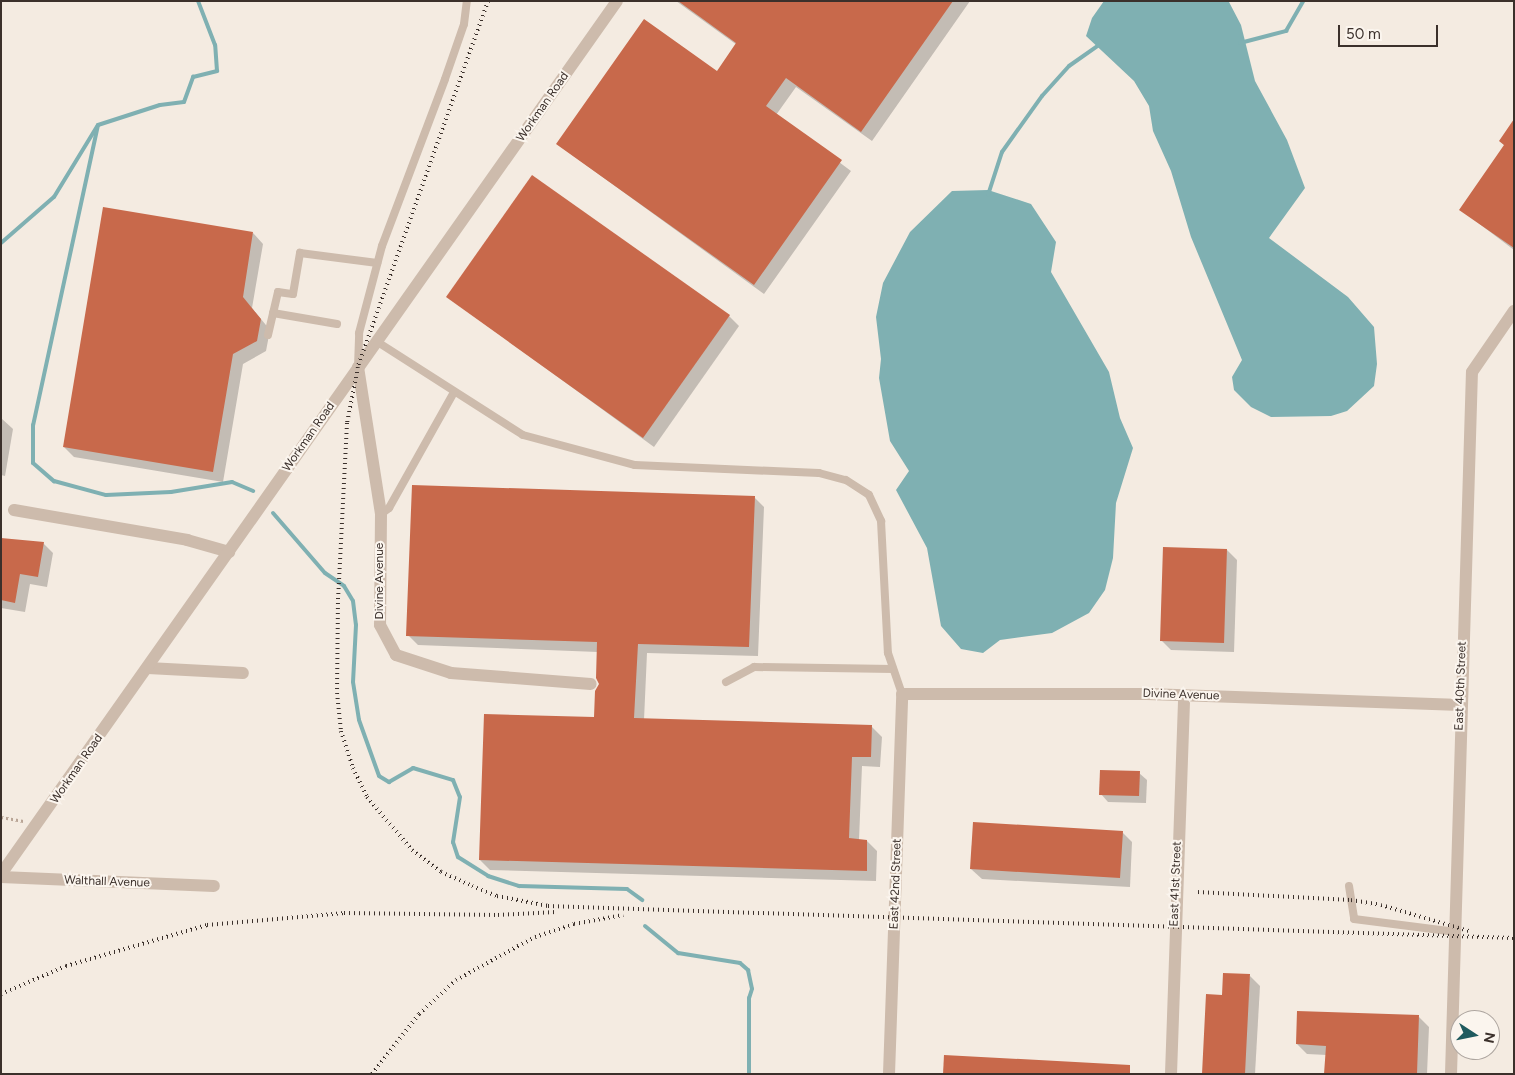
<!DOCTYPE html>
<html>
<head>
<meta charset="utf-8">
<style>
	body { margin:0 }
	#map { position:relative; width:1515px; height:1075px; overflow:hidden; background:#f4ebe1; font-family:Figtree,sans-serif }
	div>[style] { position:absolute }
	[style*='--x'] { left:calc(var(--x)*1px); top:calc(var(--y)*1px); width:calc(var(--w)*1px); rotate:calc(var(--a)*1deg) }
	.water>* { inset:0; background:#7fb0b2 }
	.shadow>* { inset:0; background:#0003 }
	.stream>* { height:4px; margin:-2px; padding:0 2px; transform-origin:2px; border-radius:2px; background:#7fb0b2 }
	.building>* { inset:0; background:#c8694b }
	.path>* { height:2.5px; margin-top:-1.25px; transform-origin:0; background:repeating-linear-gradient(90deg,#b9a596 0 2.5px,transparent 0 5px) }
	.service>* { height:8px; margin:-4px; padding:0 4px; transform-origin:4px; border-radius:4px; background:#cdbbac }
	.minor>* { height:12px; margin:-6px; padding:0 6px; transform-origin:6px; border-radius:6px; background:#cdbbac }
	.tertiary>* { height:12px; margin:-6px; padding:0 6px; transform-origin:6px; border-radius:6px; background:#cdbbac }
	.rail>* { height:4px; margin-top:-2px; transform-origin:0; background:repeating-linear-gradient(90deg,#3b302b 0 1px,transparent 0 5px) }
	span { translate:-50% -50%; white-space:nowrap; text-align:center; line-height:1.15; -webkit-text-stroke:4px #fbf5ee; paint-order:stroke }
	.street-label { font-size:12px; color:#3b302b }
	.frame { position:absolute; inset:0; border:2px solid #3b302b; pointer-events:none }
	.north { position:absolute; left:1450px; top:1010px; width:50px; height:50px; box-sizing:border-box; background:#fbf5ee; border:1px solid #aea6a0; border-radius:50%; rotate:101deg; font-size:14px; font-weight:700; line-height:20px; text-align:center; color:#3b302b }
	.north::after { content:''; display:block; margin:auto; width:18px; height:22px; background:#1f5a5e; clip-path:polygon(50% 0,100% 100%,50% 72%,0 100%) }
	.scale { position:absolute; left:1338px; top:25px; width:100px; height:22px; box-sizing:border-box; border:2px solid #3b302b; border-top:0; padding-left:6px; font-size:15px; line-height:18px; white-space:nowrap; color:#3b302b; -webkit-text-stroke:4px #fbf5ee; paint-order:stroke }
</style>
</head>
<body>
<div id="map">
	<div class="water">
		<i style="clip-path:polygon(1104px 1px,1229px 2px,1241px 25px,1255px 81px,1287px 140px,1305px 188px,1269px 238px,1348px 297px,1374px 327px,1377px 364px,1374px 386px,1347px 411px,1331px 416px,1271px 417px,1251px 407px,1234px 390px,1232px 377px,1242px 360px,1191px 237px,1171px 171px,1153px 131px,1149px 106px,1134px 81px,1086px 36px,1092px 18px)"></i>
		<i style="clip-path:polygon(988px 190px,1031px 204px,1056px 242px,1051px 272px,1109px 372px,1120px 418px,1133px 448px,1116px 503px,1113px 558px,1105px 590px,1089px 613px,1052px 633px,1000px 640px,983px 653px,961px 649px,941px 626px,927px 548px,896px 490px,909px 471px,890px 441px,879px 378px,881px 359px,876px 317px,883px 283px,910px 232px,952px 191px)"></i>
	</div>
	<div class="shadow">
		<i style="clip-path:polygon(676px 1px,970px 1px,872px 141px,796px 87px,776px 115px,851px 171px,764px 294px,557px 144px,717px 73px,737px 45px)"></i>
		<i style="clip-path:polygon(1514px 122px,1514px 250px,1461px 210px,1505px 146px,1500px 141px)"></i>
		<i style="clip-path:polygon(253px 233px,263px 244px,252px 308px,270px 330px,266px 351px,243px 364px,223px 482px,74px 457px,64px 447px)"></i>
		<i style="clip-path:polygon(448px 297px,729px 316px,739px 326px,654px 447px)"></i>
		<i style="clip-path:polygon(1px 418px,13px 429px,5px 476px,1px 475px)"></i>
		<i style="clip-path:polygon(754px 497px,764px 507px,758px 656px,647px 653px,644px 720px,872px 727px,882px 737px,880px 767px,862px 766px,859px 840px,867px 841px,877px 851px,876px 881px,490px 870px,480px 860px,596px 718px,600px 684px,598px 652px,418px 645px,408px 635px)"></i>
		<i style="clip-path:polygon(1px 539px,43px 543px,53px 553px,47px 587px,30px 584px,25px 612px,1px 608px)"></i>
		<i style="clip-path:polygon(1227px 550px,1237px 560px,1234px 652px,1171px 650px,1161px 640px)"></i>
		<i style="clip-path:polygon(1139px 773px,1147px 780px,1146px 803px,1108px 802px,1101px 794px)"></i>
		<i style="clip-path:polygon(1122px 832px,1132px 842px,1130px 887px,982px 879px,971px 869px)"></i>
		<i style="clip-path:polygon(1250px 976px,1260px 986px,1255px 1074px,1203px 1074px)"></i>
		<i style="clip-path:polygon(1419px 1017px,1429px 1027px,1427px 1074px,1326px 1074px,1327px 1055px,1307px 1054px,1297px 1044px)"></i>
	</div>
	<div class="stream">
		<i style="--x:1240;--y:43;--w:48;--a:-14.6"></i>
		<i style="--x:1286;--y:31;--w:34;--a:-60"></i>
		<i style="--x:98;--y:125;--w:307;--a:102.2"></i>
		<i style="--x:33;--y:425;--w:38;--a:90"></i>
		<i style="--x:33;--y:463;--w:28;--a:41"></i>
		<i style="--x:54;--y:481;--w:54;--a:15.1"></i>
		<i style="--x:106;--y:495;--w:65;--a:-2.6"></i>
		<i style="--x:171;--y:492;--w:62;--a:-9.3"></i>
		<i style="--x:232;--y:482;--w:23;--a:23"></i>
		<i style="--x:988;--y:195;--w:45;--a:-72"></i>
		<i style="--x:1002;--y:152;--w:69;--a:-54.5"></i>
		<i style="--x:1042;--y:96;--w:40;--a:-48"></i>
		<i style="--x:1069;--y:66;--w:35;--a:-35"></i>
		<i style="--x:1;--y:243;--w:70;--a:-41"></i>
		<i style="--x:54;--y:197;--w:84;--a:-58.6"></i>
		<i style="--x:98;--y:125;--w:65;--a:-17.9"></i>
		<i style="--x:160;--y:105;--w:24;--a:-7"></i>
		<i style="--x:184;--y:102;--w:27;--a:-70"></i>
		<i style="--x:193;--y:77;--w:25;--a:-14"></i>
		<i style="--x:217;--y:71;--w:26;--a:-94"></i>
		<i style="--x:215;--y:45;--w:47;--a:-111.1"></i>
		<i style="--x:273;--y:513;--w:79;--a:49.1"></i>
		<i style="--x:325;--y:573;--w:23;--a:34"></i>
		<i style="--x:344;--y:586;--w:17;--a:59"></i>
		<i style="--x:353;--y:601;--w:24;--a:83"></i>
		<i style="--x:356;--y:625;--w:57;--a:93"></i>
		<i style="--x:353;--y:682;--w:38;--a:81"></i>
		<i style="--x:359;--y:720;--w:59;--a:70.3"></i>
		<i style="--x:379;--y:776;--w:12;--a:31"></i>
		<i style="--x:389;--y:782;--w:28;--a:-30"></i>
		<i style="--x:413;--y:768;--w:42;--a:16.7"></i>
		<i style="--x:453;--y:780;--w:18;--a:68"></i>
		<i style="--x:460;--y:797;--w:46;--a:98.8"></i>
		<i style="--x:453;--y:842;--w:16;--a:72"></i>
		<i style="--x:458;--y:857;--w:36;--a:32"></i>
		<i style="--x:488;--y:876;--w:33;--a:18"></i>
		<i style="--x:519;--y:886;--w:108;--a:1.6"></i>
		<i style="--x:627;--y:889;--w:19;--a:36"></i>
		<i style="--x:645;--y:926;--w:43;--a:39.3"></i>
		<i style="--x:678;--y:953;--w:63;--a:9.2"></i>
		<i style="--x:740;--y:963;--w:11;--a:41"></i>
		<i style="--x:748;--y:970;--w:19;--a:78"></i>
		<i style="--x:752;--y:989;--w:9;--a:108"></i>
		<i style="--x:749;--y:998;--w:76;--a:90"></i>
	</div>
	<div class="building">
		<i style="clip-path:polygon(678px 1px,953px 1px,861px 132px,786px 78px,766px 106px,842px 160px,754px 285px,556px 144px,644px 19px,717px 71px,736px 43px)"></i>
		<i style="clip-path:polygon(1514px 119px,1514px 248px,1459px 210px,1504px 145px,1499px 141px)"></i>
		<i style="clip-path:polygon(532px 175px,730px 315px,643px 438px,446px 297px)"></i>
		<i style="clip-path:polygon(103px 207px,253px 232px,243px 297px,261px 319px,257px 341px,233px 354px,213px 472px,63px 447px)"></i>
		<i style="clip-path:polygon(412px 485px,755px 496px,749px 647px,638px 644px,634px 718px,872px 725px,871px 757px,852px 757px,849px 838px,867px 840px,867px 871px,479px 860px,484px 714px,594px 717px,595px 691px,599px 684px,596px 678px,597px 642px,406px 636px)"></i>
		<i style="clip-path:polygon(1px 538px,44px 542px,38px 577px,20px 574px,15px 603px,1px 600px)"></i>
		<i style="clip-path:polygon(1163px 547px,1227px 549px,1224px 643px,1160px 641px)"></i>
		<i style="clip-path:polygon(1100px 770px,1140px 771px,1139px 796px,1099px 795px)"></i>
		<i style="clip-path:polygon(973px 822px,1123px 831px,1120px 878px,970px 869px)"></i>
		<i style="clip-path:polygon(1223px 973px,1250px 974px,1245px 1074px,1202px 1074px,1206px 994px,1222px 995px)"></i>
		<i style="clip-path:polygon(1297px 1011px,1419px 1015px,1417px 1074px,1324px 1074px,1326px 1046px,1296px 1044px)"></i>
		<i style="clip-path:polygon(944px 1055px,1130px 1065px,1130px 1074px,943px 1074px)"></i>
	</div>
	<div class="path">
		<i style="--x:1;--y:817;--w:23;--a:10"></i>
	</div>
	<div class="service">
		<i style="--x:273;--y:313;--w:65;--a:9.8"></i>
		<i style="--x:268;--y:335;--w:44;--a:-76.9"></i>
		<i style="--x:278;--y:292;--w:15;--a:8"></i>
		<i style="--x:293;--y:294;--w:42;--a:-80.3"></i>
		<i style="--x:300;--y:253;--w:78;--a:7.4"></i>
		<i style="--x:376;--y:341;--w:174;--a:32.6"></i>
		<i style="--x:523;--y:435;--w:116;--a:15"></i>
		<i style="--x:635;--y:465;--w:184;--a:2.5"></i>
		<i style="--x:819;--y:473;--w:28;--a:15"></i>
		<i style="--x:846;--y:480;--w:27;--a:33"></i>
		<i style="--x:869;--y:495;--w:29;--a:65"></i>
		<i style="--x:881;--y:521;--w:132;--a:87"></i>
		<i style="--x:888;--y:653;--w:43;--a:71.1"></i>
		<i style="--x:358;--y:367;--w:34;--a:-88"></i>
		<i style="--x:359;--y:333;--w:90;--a:-75.2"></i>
		<i style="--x:382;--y:246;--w:178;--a:-69.3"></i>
		<i style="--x:445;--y:79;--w:58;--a:-70.9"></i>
		<i style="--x:464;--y:24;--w:23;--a:-83"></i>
		<i style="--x:381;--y:514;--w:10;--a:-37"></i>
		<i style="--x:389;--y:508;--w:133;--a:-60.7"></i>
		<i style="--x:726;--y:682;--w:32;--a:-28"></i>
		<i style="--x:754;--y:667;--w:139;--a:0.8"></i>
		<i style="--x:1349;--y:886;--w:33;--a:81"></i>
		<i style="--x:1354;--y:919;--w:103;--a:7.3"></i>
	</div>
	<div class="minor">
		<i style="--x:358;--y:367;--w:149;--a:81.1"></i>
		<i style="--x:381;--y:514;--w:111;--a:90.5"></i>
		<i style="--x:380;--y:625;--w:34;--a:62"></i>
		<i style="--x:396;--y:655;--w:58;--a:18.1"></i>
		<i style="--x:451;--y:673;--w:140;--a:4.5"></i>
		<i style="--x:14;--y:510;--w:176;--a:9.8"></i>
		<i style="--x:187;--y:540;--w:44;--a:15.9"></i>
		<i style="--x:148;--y:668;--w:95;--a:3"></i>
		<i style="--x:1;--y:877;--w:213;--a:2.4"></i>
		<i style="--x:889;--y:1074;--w:380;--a:-88"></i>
		<i style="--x:902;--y:694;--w:245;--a:0"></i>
		<i style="--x:1147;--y:694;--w:314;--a:2"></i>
		<i style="--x:1171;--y:1074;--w:379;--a:-88"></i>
		<i style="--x:1451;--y:1074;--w:702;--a:-88.29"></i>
		<i style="--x:1472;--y:372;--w:74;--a:-55.5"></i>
	</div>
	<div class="tertiary">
		<i style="--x:1;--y:874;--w:1068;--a:-54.79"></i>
	</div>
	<div class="rail">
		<i style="--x:488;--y:1;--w:388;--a:109.6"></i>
		<i style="--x:358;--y:367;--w:57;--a:101.1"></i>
		<i style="--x:347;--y:423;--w:175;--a:92.9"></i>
		<i style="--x:338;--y:598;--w:95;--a:90.6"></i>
		<i style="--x:337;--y:693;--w:38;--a:84"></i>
		<i style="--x:341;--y:731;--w:39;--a:72"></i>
		<i style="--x:353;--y:768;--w:32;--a:64"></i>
		<i style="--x:367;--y:797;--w:70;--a:49.7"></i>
		<i style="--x:412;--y:850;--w:36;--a:37"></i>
		<i style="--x:441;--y:872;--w:34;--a:24"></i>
		<i style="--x:472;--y:886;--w:27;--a:22"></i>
		<i style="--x:497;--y:896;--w:52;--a:11.1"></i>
		<i style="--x:548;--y:906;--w:967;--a:1.9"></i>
		<i style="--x:1198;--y:892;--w:153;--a:3"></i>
		<i style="--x:1351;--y:900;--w:30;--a:9"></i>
		<i style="--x:1381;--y:905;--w:92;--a:16.5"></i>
		<i style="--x:1;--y:994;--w:71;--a:-23.3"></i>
		<i style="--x:66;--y:966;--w:147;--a:-16.2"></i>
		<i style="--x:207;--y:925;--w:138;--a:-5"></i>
		<i style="--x:344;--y:913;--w:154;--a:0.7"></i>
		<i style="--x:498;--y:915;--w:58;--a:-3"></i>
		<i style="--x:372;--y:1074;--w:76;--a:-51.9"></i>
		<i style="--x:419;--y:1014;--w:50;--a:-42.6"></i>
		<i style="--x:456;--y:980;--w:90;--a:-28.6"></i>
		<i style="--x:535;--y:937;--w:41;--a:-18.4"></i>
		<i style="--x:574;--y:924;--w:50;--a:-10.4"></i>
	</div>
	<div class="street-label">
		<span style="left:543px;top:107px;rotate:-55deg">Workman Road</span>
		<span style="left:309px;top:437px;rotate:-55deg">Workman Road</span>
		<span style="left:380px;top:581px;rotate:-90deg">Divine Avenue</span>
		<span style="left:1461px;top:686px;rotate:-88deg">East 40th Street</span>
		<span style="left:1181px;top:695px;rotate:2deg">Divine Avenue</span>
		<span style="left:77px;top:769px;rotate:-55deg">Workman Road</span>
		<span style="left:107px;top:882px;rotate:2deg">Walthall Avenue</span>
		<span style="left:896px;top:884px;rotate:-88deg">East 42nd Street</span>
		<span style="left:1176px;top:884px;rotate:-88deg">East 41st Street</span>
	</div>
	<div class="frame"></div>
	<div class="north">N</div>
	<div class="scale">50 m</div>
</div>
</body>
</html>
